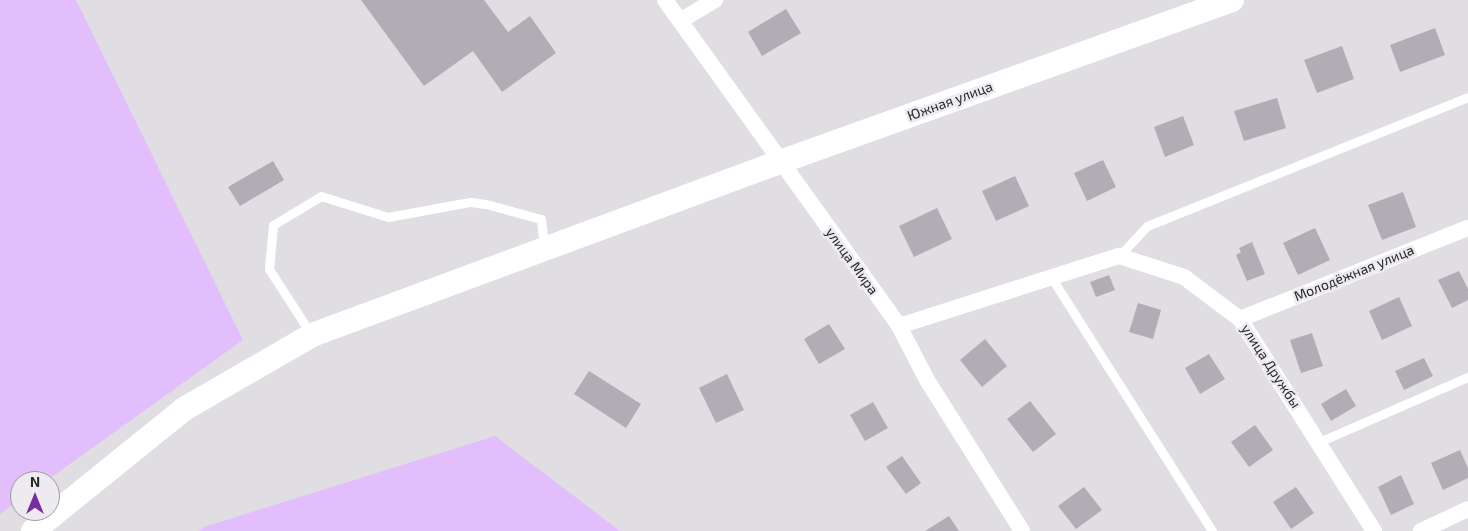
<!DOCTYPE html>
<html>
<head>
<meta charset="utf-8">
<style>
	body { margin:0 }
	#map { position:relative; width:1468px; height:531px; overflow:hidden; background:#e0dde3; font-family:"Exo 2",sans-serif }
	div>[style] { position:absolute }
	[style*='--x'] { left:calc(var(--x)*1px); top:calc(var(--y)*1px); width:calc(var(--w)*1px); rotate:calc(var(--a)*1deg) }
	.green>* { inset:0; background:#e2befd }
	.building>* { inset:0; background:#b1adb4 }
	.service>* { height:9px; margin:-4.5px; padding:0 4.5px; transform-origin:4.5px; border-radius:4.5px; background:#fff }
	.minor>* { height:16px; margin:-8px; padding:0 8px; transform-origin:8px; border-radius:8px; background:#fff }
	.secondary>* { height:24px; margin:-12px; padding:0 12px; transform-origin:12px; border-radius:12px; background:#fff }
	span { translate:-50% -50%; white-space:nowrap; text-align:center; line-height:1.15; -webkit-text-stroke:5px #edeaf0; paint-order:stroke }
	.street-label { font-size:14px; color:#272628 }
	.north { position:absolute; left:10px; top:471px; width:50px; height:50px; box-sizing:border-box; background:#edeaf0; border:1px solid #9e9ca0; border-radius:50%; rotate:0deg; font-size:14px; font-weight:700; line-height:20px; text-align:center; color:#272628 }
	.north::after { content:''; display:block; margin:auto; width:18px; height:22px; background:#782ea1; clip-path:polygon(50% 0,100% 100%,50% 72%,0 100%) }
</style>
</head>
<body>
<div id="map">
	<div class="green">
		<i style="clip-path:polygon(0 0,76px 0,243px 340px,46px 481px,20px 481px,20px 499px,0 514px)"></i>
		<i style="clip-path:polygon(495px 436px,620px 531px,199px 531px,204px 527px)"></i>
	</div>
	<div class="building">
		<i style="clip-path:polygon(361px 0,484px 0,508px 32px,530px 16px,556px 53px,502px 92px,473px 51px,424px 86px)"></i>
		<i style="clip-path:polygon(786px 9px,801px 33px,762px 56px,748px 32px)"></i>
		<i style="clip-path:polygon(1435px 28px,1445px 55px,1400px 72px,1390px 45px)"></i>
		<i style="clip-path:polygon(1342px 46px,1354px 79px,1317px 93px,1304px 60px)"></i>
		<i style="clip-path:polygon(1277px 98px,1286px 128px,1244px 141px,1234px 111px)"></i>
		<i style="clip-path:polygon(1183px 116px,1194px 145px,1165px 157px,1154px 127px)"></i>
		<i style="clip-path:polygon(1103px 160px,1116px 187px,1087px 201px,1074px 173px)"></i>
		<i style="clip-path:polygon(273px 161px,284px 180px,240px 206px,228px 187px)"></i>
		<i style="clip-path:polygon(1015px 176px,1029px 206px,996px 221px,982px 191px)"></i>
		<i style="clip-path:polygon(1403px 192px,1416px 227px,1382px 240px,1368px 205px)"></i>
		<i style="clip-path:polygon(937px 208px,952px 239px,914px 257px,899px 226px)"></i>
		<i style="clip-path:polygon(1315px 228px,1330px 260px,1298px 275px,1283px 243px)"></i>
		<i style="clip-path:polygon(1252px 242px,1265px 274px,1247px 281px,1236px 255px,1241px 252px,1239px 248px)"></i>
		<i style="clip-path:polygon(1459px 271px,1468px 289px,1468px 300px,1452px 308px,1438px 280px)"></i>
		<i style="clip-path:polygon(1109px 275px,1115px 290px,1096px 297px,1090px 282px)"></i>
		<i style="clip-path:polygon(1399px 297px,1412px 326px,1382px 340px,1369px 311px)"></i>
		<i style="clip-path:polygon(1138px 303px,1161px 310px,1153px 339px,1129px 332px)"></i>
		<i style="clip-path:polygon(829px 324px,845px 349px,819px 364px,804px 339px)"></i>
		<i style="clip-path:polygon(1312px 333px,1323px 366px,1301px 373px,1290px 340px)"></i>
		<i style="clip-path:polygon(985px 339px,1007px 366px,982px 387px,960px 360px)"></i>
		<i style="clip-path:polygon(1209px 354px,1225px 379px,1200px 394px,1185px 368px)"></i>
		<i style="clip-path:polygon(1424px 358px,1433px 376px,1404px 390px,1395px 371px)"></i>
		<i style="clip-path:polygon(589px 371px,641px 404px,626px 428px,574px 394px)"></i>
		<i style="clip-path:polygon(727px 374px,744px 410px,716px 423px,699px 388px)"></i>
		<i style="clip-path:polygon(1346px 389px,1356px 406px,1331px 421px,1321px 404px)"></i>
		<i style="clip-path:polygon(1030px 401px,1056px 434px,1033px 452px,1007px 419px)"></i>
		<i style="clip-path:polygon(873px 402px,888px 428px,865px 441px,850px 415px)"></i>
		<i style="clip-path:polygon(1255px 425px,1273px 450px,1249px 467px,1231px 442px)"></i>
		<i style="clip-path:polygon(1460px 450px,1468px 468px,1468px 478px,1443px 490px,1431px 463px)"></i>
		<i style="clip-path:polygon(902px 456px,921px 483px,906px 494px,886px 467px)"></i>
		<i style="clip-path:polygon(1401px 475px,1414px 504px,1391px 515px,1378px 487px)"></i>
		<i style="clip-path:polygon(1084px 487px,1102px 510px,1076px 529px,1058px 506px)"></i>
		<i style="clip-path:polygon(1296px 487px,1314px 513px,1291px 529px,1273px 502px)"></i>
		<i style="clip-path:polygon(949px 516px,959px 531px,925px 531px)"></i>
	</div>
	<div class="service">
		<i style="--x:1119;--y:256;--w:41;--a:-47"></i>
		<i style="--x:1147;--y:226;--w:346;--a:-21.9"></i>
		<i style="--x:1051;--y:277;--w:301;--a:57.6"></i>
		<i style="--x:311;--y:334;--w:77;--a:-122.9"></i>
		<i style="--x:269;--y:269;--w:44;--a:-84.8"></i>
		<i style="--x:273;--y:225;--w:56;--a:-31.1"></i>
		<i style="--x:321;--y:196;--w:70;--a:17.4"></i>
		<i style="--x:388;--y:217;--w:83;--a:-10.4"></i>
		<i style="--x:470;--y:202;--w:16;--a:7"></i>
		<i style="--x:486;--y:204;--w:57;--a:15.3"></i>
		<i style="--x:541;--y:219;--w:28;--a:84"></i>
		<i style="--x:1319;--y:442;--w:163;--a:-23.6"></i>
	</div>
	<div class="minor">
		<i style="--x:665;--y:0;--w:401;--a:54.3"></i>
		<i style="--x:899;--y:326;--w:61;--a:62.6"></i>
		<i style="--x:927;--y:380;--w:178;--a:57.8"></i>
		<i style="--x:680;--y:21;--w:41;--a:-31"></i>
		<i style="--x:1240;--y:319;--w:245;--a:-21.8"></i>
		<i style="--x:899;--y:326;--w:231;--a:-17.7"></i>
		<i style="--x:1119;--y:256;--w:68;--a:17.9"></i>
		<i style="--x:1184;--y:277;--w:70;--a:36.9"></i>
		<i style="--x:1240;--y:319;--w:251;--a:57.7"></i>
		<i style="--x:1421;--y:531;--w:52;--a:-25.1"></i>
	</div>
	<div class="secondary">
		<i style="--x:33;--y:531;--w:194;--a:-38.9"></i>
		<i style="--x:184;--y:409;--w:148;--a:-30"></i>
		<i style="--x:312;--y:335;--w:499;--a:-20.3"></i>
		<i style="--x:780;--y:162;--w:480;--a:-19.7"></i>
	</div>
	<div class="street-label">
		<span style="left:950px;top:101px;rotate:-20deg">Южная улица</span>
		<span style="left:852px;top:261px;rotate:54deg">улица Мира</span>
		<span style="left:1354px;top:273px;rotate:-22deg">Молодёжная улица</span>
		<span style="left:1271px;top:366px;rotate:57deg">улица Дружбы</span>
	</div>
	<div class="north">N</div>
</div>
</body>
</html>
